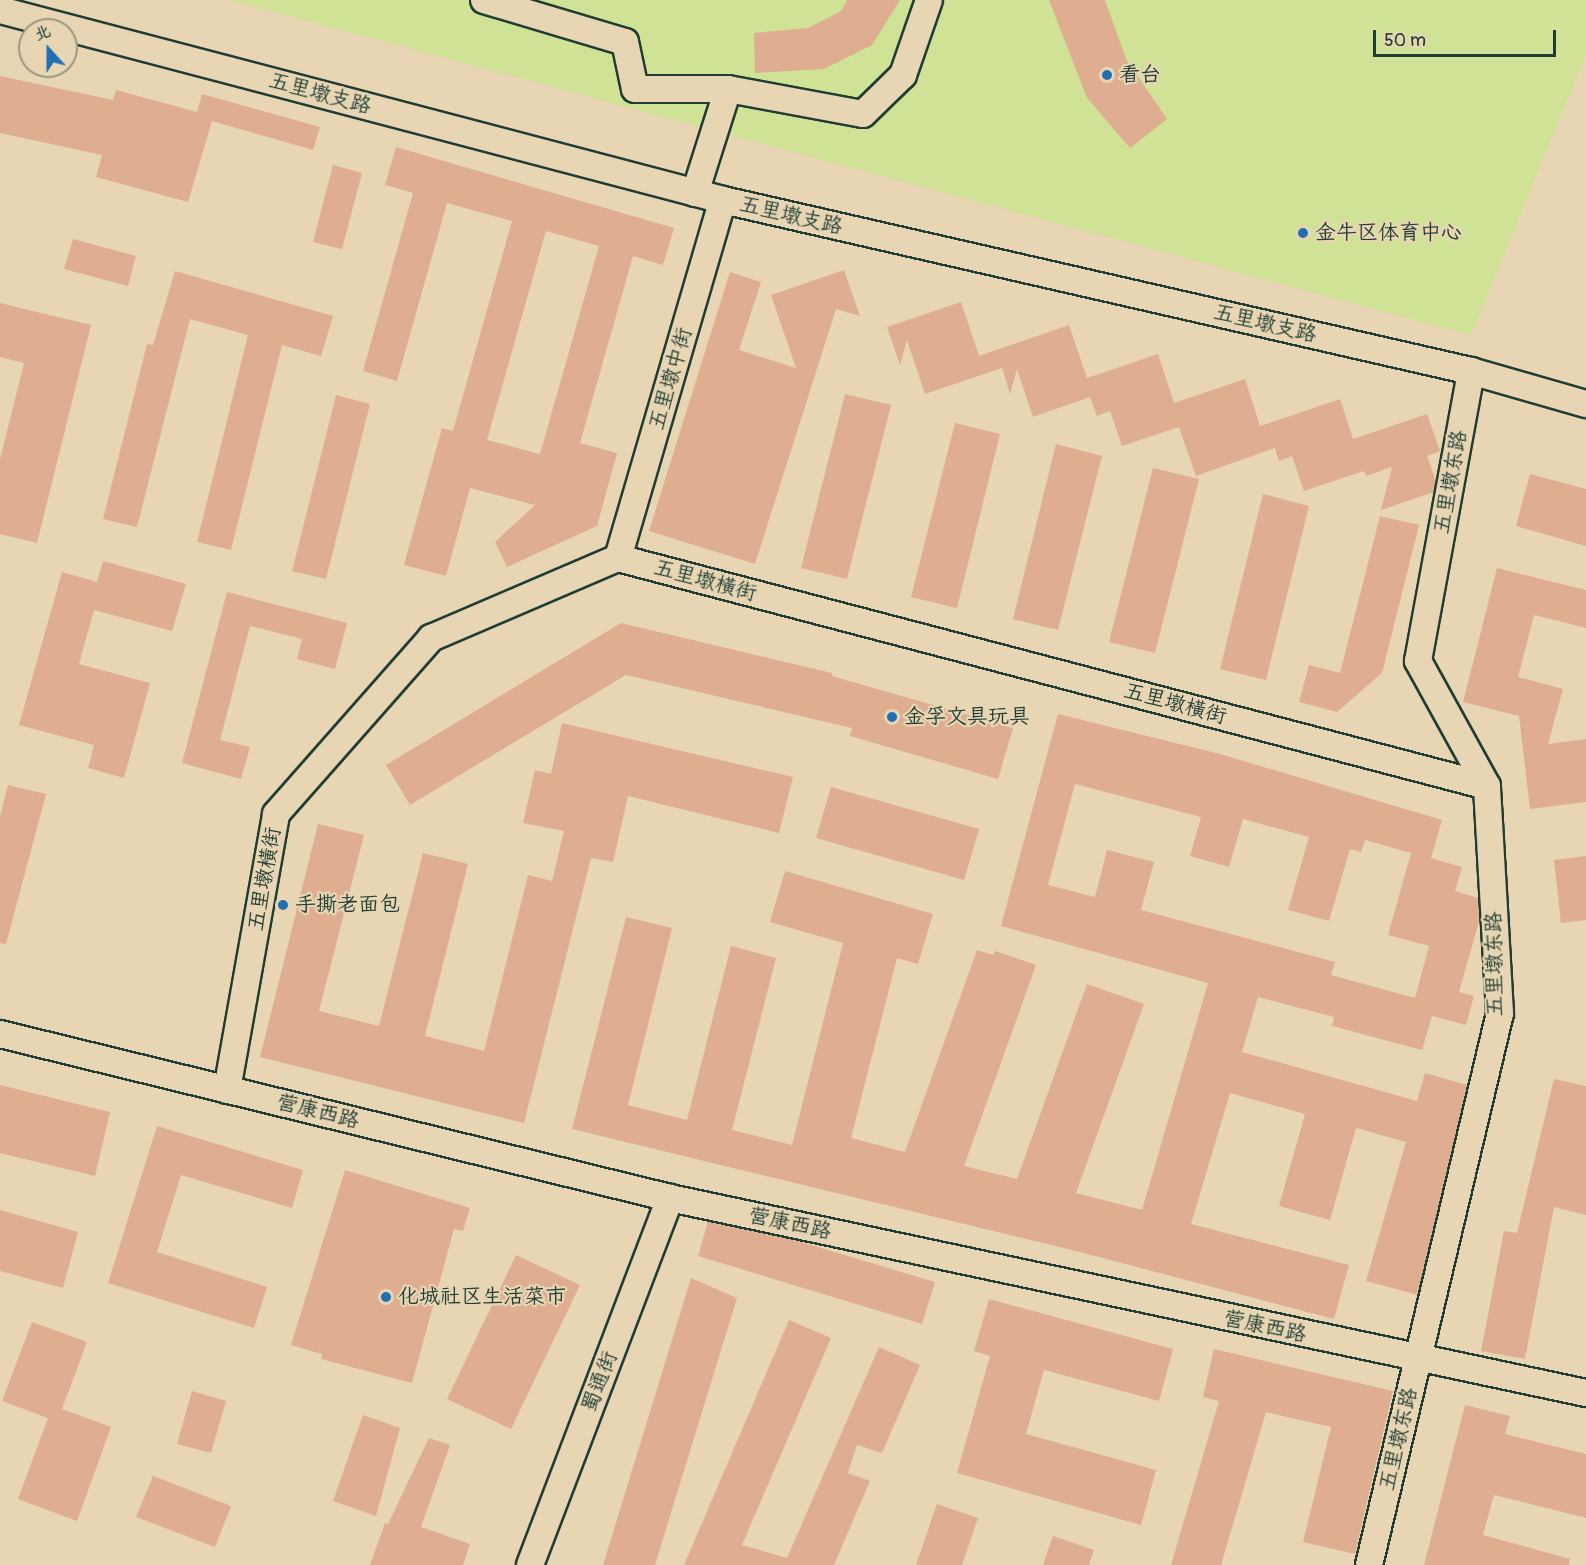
<!DOCTYPE html>
<html>
<head>
<meta charset="utf-8">
<style>
	body { margin:0 }
	#map { position:relative; width:1586px; height:1565px; overflow:hidden; background:#e8d5b3; font-family:Pangolin,"LXGW WenKai TC",sans-serif }
	div>[style] { position:absolute }
	[style*='--x'] { left:calc(var(--x)*1px); top:calc(var(--y)*1px); width:calc(var(--w)*1px); rotate:calc(var(--a)*1deg) }
	.green>* { inset:0; background:#cfe296 }
	.building>* { inset:0; background:#dfae90 }
	.roads { filter:drop-shadow(2px 0 #1f3d34) drop-shadow(-2px 0 #1f3d34) drop-shadow(0 2px #1f3d34) drop-shadow(0 -2px #1f3d34) }
	.minor>* { height:26px; margin:-13px; padding:0 13px; transform-origin:13px; border-radius:13px; background:#e8d5b3 }
	.dots>* { width:16px; height:16px; translate:-50% -50%; box-sizing:border-box; border:3px solid #e8d5b3; border-radius:50% }
	span { translate:-50% -50%; white-space:nowrap; text-align:center; line-height:1.15; -webkit-text-stroke:4.5px #e8d5b3; paint-order:stroke }
	.poi-label { font-size:21px; color:#1f3d34 }
	.left { translate:0 -50%; text-align:left }
	.street-label { font-size:21px; color:#1f3d34 }
	.north { position:absolute; left:18px; top:18px; width:60px; height:60px; box-sizing:border-box; background:#e8d5b3; border:2px solid #989880; border-radius:50%; rotate:339deg; font-size:16px; font-weight:700; line-height:24px; text-align:center; color:#1f3d34 }
	.north::after { content:''; display:block; margin:auto; width:21px; height:27px; background:#1f6fb2; clip-path:polygon(50% 0,100% 100%,50% 72%,0 100%) }
	.scale { position:absolute; left:1373px; top:30px; width:183px; height:27px; box-sizing:border-box; border:3px solid #1f3d34; border-top:0; padding-left:8px; font-size:18px; line-height:21px; white-space:nowrap; color:#1f3d34; -webkit-text-stroke:4px #e8d5b3; paint-order:stroke }
</style>
</head>
<body>
<div id="map">
	<div class="green">
		<i style="clip-path:polygon(231px 0,1586px 0,1586px 54px,1471px 335px)"></i>
	</div>
	<div class="building">
		<i style="clip-path:polygon(847px 0,900px 0,872px 45px,824px 69px,755px 73px,754px 33px,808px 28px,841px 11px)"></i>
		<i style="clip-path:polygon(1049px 0,1105px 0,1126px 59px,1167px 119px,1130px 148px,1087px 98px)"></i>
		<i style="clip-path:polygon(0 76px,113px 100px,116px 90px,197px 112px,202px 94px,320px 127px,313px 150px,212px 121px,188px 202px,96px 177px,102px 155px,0 133px)"></i>
		<i style="clip-path:polygon(evenodd,396px 147px,674px 228px,663px 265px,633px 256px,580px 443px,617px 453px,597px 526px,507px 567px,495px 542px,535px 505px,470px 488px,446px 576px,404px 565px,442px 428px,453px 431px,512px 221px,447px 203px,397px 381px,363px 371px,413px 193px,385px 185px,396px 147px,546px 231px,599px 246px,540px 454px,487px 440px,546px 231px)"></i>
		<i style="clip-path:polygon(333px 165px,362px 173px,342px 249px,313px 242px)"></i>
		<i style="clip-path:polygon(73px 239px,136px 256px,128px 286px,64px 269px)"></i>
		<i style="clip-path:polygon(844px 270px,860px 316px,836px 309px,755px 564px,649px 531px,730px 272px,761px 282px,739px 350px,796px 368px,771px 295px)"></i>
		<i style="clip-path:polygon(175px 271px,333px 316px,321px 356px,282px 345px,231px 550px,197px 542px,248px 335px,190px 319px,137px 527px,103px 519px,147px 344px,153px 345px)"></i>
		<i style="clip-path:polygon(961px 302px,979px 356px,1069px 325px,1087px 378px,1158px 354px,1174px 403px,1245px 379px,1260px 426px,1340px 399px,1353px 439px,1427px 414px,1440px 451px,1427px 456px,1436px 481px,1434px 492px,1381px 510px,1392px 467px,1366px 476px,1364px 471px,1304px 491px,1292px 456px,1279px 461px,1275px 448px,1196px 476px,1179px 427px,1122px 446px,1110px 411px,1097px 416px,1090px 397px,1033px 417px,1017px 369px,1010px 394px,1002px 368px,925px 394px,907px 340px,900px 365px,887px 327px)"></i>
		<i style="clip-path:polygon(0 303px,91px 325px,37px 543px,0 534px,0 459px,24px 363px,0 357px)"></i>
		<i style="clip-path:polygon(845px 394px,891px 405px,847px 579px,801px 568px)"></i>
		<i style="clip-path:polygon(336px 395px,370px 404px,326px 579px,292px 571px)"></i>
		<i style="clip-path:polygon(955px 423px,1000px 434px,957px 608px,911px 597px)"></i>
		<i style="clip-path:polygon(1056px 444px,1102px 456px,1058px 630px,1013px 619px)"></i>
		<i style="clip-path:polygon(1153px 468px,1199px 479px,1155px 653px,1109px 642px)"></i>
		<i style="clip-path:polygon(1530px 474px,1586px 489px,1586px 546px,1516px 526px)"></i>
		<i style="clip-path:polygon(1263px 494px,1309px 506px,1266px 680px,1220px 669px)"></i>
		<i style="clip-path:polygon(1380px 516px,1419px 525px,1382px 673px,1337px 712px,1299px 702px,1309px 665px,1340px 673px)"></i>
		<i style="clip-path:polygon(103px 561px,186px 584px,172px 631px,94px 610px,79px 664px,150px 683px,124px 778px,88px 768px,94px 745px,19px 725px,62px 572px,97px 582px)"></i>
		<i style="clip-path:polygon(1497px 568px,1586px 590px,1586px 628px,1534px 615px,1518px 677px,1563px 689px,1548px 744px,1586px 739px,1586px 802px,1530px 809px,1519px 716px,1463px 702px)"></i>
		<i style="clip-path:polygon(227px 592px,347px 623px,335px 669px,297px 659px,302px 639px,250px 626px,220px 740px,250px 747px,241px 779px,182px 763px)"></i>
		<i style="clip-path:polygon(621px 623px,832px 673px,832px 676px,1013px 728px,998px 779px,850px 736px,852px 728px,626px 675px,410px 805px,386px 765px)"></i>
		<i style="clip-path:polygon(evenodd,1058px 714px,1220px 754px,1442px 820px,1431px 858px,1462px 867px,1455px 891px,1478px 898px,1480px 918px,1459px 992px,1474px 996px,1466px 1025px,1432px 1016px,1422px 1050px,1332px 1026px,1334px 1017px,1258px 997px,1242px 1052px,1417px 1101px,1425px 1073px,1467px 1085px,1418px 1295px,1366px 1281px,1406px 1142px,1356px 1128px,1330px 1220px,1279px 1206px,1305px 1114px,1230px 1093px,1191px 1224px,1349px 1265px,1334px 1319px,1076px 1251px,572px 1129px,626px 917px,672px 928px,628px 1105px,687px 1120px,731px 946px,776px 958px,732px 1130px,792px 1145px,843px 943px,770px 922px,785px 871px,933px 914px,918px 964px,897px 958px,851px 1138px,905px 1152px,977px 950px,993px 955px,995px 951px,1036px 965px,964px 1166px,1017px 1179px,1087px 984px,1144px 1004px,1076px 1193px,1142px 1210px,1208px 983px,1001px 926px,1058px 714px,1075px 784px,1201px 817px,1190px 856px,1229px 867px,1243px 819px,1309px 837px,1288px 910px,1329px 921px,1350px 849px,1361px 852px,1365px 840px,1411px 853px,1388px 935px,1429px 946px,1415px 998px,1331px 975px,1335px 962px,1141px 910px,1154px 862px,1107px 850px,1095px 897px,1048px 885px,1075px 784px)"></i>
		<i style="clip-path:polygon(562px 723px,793px 777px,779px 833px,628px 796px,613px 862px,591px 858px,524px 1123px,260px 1057px,318px 824px,364px 835px,319px 1011px,379px 1026px,423px 853px,468px 864px,425px 1036px,484px 1051px,528px 875px,552px 881px,564px 831px,523px 823px,535px 770px,551px 774px)"></i>
		<i style="clip-path:polygon(8px 785px,46px 794px,6px 944px,0 943px,0 816px)"></i>
		<i style="clip-path:polygon(831px 787px,979px 829px,964px 880px,816px 838px)"></i>
		<i style="clip-path:polygon(1586px 856px,1586px 920px,1561px 923px,1554px 860px)"></i>
		<i style="clip-path:polygon(1554px 1079px,1586px 1086px,1586px 1215px,1554px 1207px,1525px 1359px,1481px 1351px,1504px 1231px,1517px 1233px)"></i>
		<i style="clip-path:polygon(0 1085px,110px 1112px,95px 1176px,0 1153px)"></i>
		<i style="clip-path:polygon(157px 1126px,303px 1170px,292px 1208px,181px 1175px,157px 1252px,267px 1287px,254px 1328px,108px 1283px)"></i>
		<i style="clip-path:polygon(345px 1170px,470px 1208px,463px 1231px,454px 1229px,412px 1383px,321px 1359px,322px 1354px,291px 1345px)"></i>
		<i style="clip-path:polygon(0 1210px,78px 1232px,63px 1288px,0 1271px)"></i>
		<i style="clip-path:polygon(708px 1222px,798px 1241px,935px 1282px,922px 1324px,698px 1256px)"></i>
		<i style="clip-path:polygon(516px 1255px,580px 1285px,511px 1429px,447px 1399px)"></i>
		<i style="clip-path:polygon(691px 1278px,737px 1298px,655px 1565px,603px 1565px)"></i>
		<i style="clip-path:polygon(989px 1299px,1173px 1349px,1159px 1401px,1044px 1370px,1026px 1434px,1156px 1470px,1141px 1525px,957px 1473px,990px 1356px,974px 1351px)"></i>
		<i style="clip-path:polygon(789px 1320px,831px 1338px,742px 1545px,787px 1558px,879px 1347px,920px 1365px,882px 1453px,857px 1445px,848px 1473px,870px 1481px,834px 1565px,684px 1565px)"></i>
		<i style="clip-path:polygon(32px 1322px,87px 1342px,62px 1409px,111px 1427px,77px 1521px,18px 1499px,48px 1418px,2px 1401px)"></i>
		<i style="clip-path:polygon(1214px 1349px,1393px 1391px,1355px 1554px,1303px 1542px,1331px 1427px,1266px 1412px,1221px 1565px,1171px 1565px,1219px 1401px,1203px 1397px)"></i>
		<i style="clip-path:polygon(192px 1391px,226px 1401px,211px 1453px,177px 1444px)"></i>
		<i style="clip-path:polygon(1465px 1405px,1510px 1416px,1505px 1434px,1586px 1454px,1586px 1518px,1494px 1495px,1483px 1535px,1570px 1559px,1569px 1565px,1424px 1565px)"></i>
		<i style="clip-path:polygon(363px 1415px,400px 1428px,376px 1516px,333px 1501px)"></i>
		<i style="clip-path:polygon(429px 1438px,450px 1445px,421px 1527px,470px 1544px,463px 1565px,370px 1565px,385px 1523px,388px 1524px)"></i>
		<i style="clip-path:polygon(153px 1476px,231px 1506px,215px 1547px,136px 1517px)"></i>
		<i style="clip-path:polygon(937px 1504px,978px 1518px,962px 1565px,916px 1565px)"></i>
		<i style="clip-path:polygon(1053px 1536px,1094px 1550px,1089px 1565px,1043px 1565px)"></i>
	</div>
	<div class="roads">
		<div class="minor">
			<i style="--x:484;--y:0;--w:147;--a:16.6"></i>
			<i style="--x:625;--y:42;--w:48;--a:78"></i>
			<i style="--x:635;--y:89;--w:93;--a:0"></i>
			<i style="--x:0;--y:10;--w:748;--a:14.72"></i>
			<i style="--x:723;--y:200;--w:767;--a:12.88"></i>
			<i style="--x:1471;--y:371;--w:120;--a:16"></i>
			<i style="--x:695;--y:193;--w:109;--a:-72.4"></i>
			<i style="--x:728;--y:89;--w:137;--a:10.5"></i>
			<i style="--x:863;--y:114;--w:56;--a:-44.3"></i>
			<i style="--x:903;--y:75;--w:79;--a:-70.9"></i>
			<i style="--x:618;--y:558;--w:373;--a:-73.7"></i>
			<i style="--x:0;--y:1034;--w:690;--a:13.75"></i>
			<i style="--x:670;--y:1198;--w:937;--a:12.02"></i>
			<i style="--x:227;--y:1090;--w:280;--a:-79.9"></i>
			<i style="--x:276;--y:814;--w:235;--a:-48.6"></i>
			<i style="--x:431;--y:638;--w:203;--a:-23.2"></i>
			<i style="--x:618;--y:558;--w:898;--a:14.7"></i>
			<i style="--x:530;--y:1565;--w:393;--a:-69.1"></i>
			<i style="--x:1369;--y:1565;--w:567;--a:-76.65"></i>
			<i style="--x:1500;--y:1013;--w:227;--a:-93.3"></i>
			<i style="--x:1487;--y:786;--w:143;--a:-118.9"></i>
			<i style="--x:1418;--y:661;--w:295;--a:-79.6"></i>
		</div>
	</div>
	<div class="dots">
		<i style="left:1107px;top:75px;background:#1f6fb2"></i>
		<i style="left:1303px;top:233px;background:#1f6fb2"></i>
		<i style="left:892px;top:717px;background:#1f6fb2"></i>
		<i style="left:283px;top:905px;background:#1f6fb2"></i>
		<i style="left:386px;top:1297px;background:#1f6fb2"></i>
	</div>
	<div class="poi-label">
		<span class="left" style="left:1119px;top:75px">看台</span>
		<span class="left" style="left:1315px;top:233px">金牛区体育中心</span>
		<span class="left" style="left:904px;top:717px">金孚文具玩具</span>
		<span class="left" style="left:295px;top:905px">手撕老面包</span>
		<span class="left" style="left:398px;top:1297px">化城社区生活菜市</span>
	</div>
	<div class="street-label">
		<span style="left:320px;top:94px;rotate:15deg">五里墩支路</span>
		<span style="left:791px;top:216px;rotate:13deg">五里墩支路</span>
		<span style="left:1265px;top:324px;rotate:13deg">五里墩支路</span>
		<span style="left:671px;top:379px;rotate:-74deg">五里墩中街</span>
		<span style="left:1451px;top:482px;rotate:-80deg">五里墩东路</span>
		<span style="left:705px;top:581px;rotate:15deg">五里墩横街</span>
		<span style="left:1175px;top:704px;rotate:15deg">五里墩横街</span>
		<span style="left:265px;top:879px;rotate:-80deg">五里墩横街</span>
		<span style="left:1495px;top:964px;rotate:-91deg">五里墩东路</span>
		<span style="left:318px;top:1112px;rotate:14deg">营康西路</span>
		<span style="left:790px;top:1224px;rotate:12deg">营康西路</span>
		<span style="left:1265px;top:1327px;rotate:12deg">营康西路</span>
		<span style="left:600px;top:1382px;rotate:-69deg">蜀通街</span>
		<span style="left:1399px;top:1439px;rotate:-77deg">五里墩东路</span>
	</div>
	<div class="north">北</div>
	<div class="scale">50 m</div>
</div>
</body>
</html>
